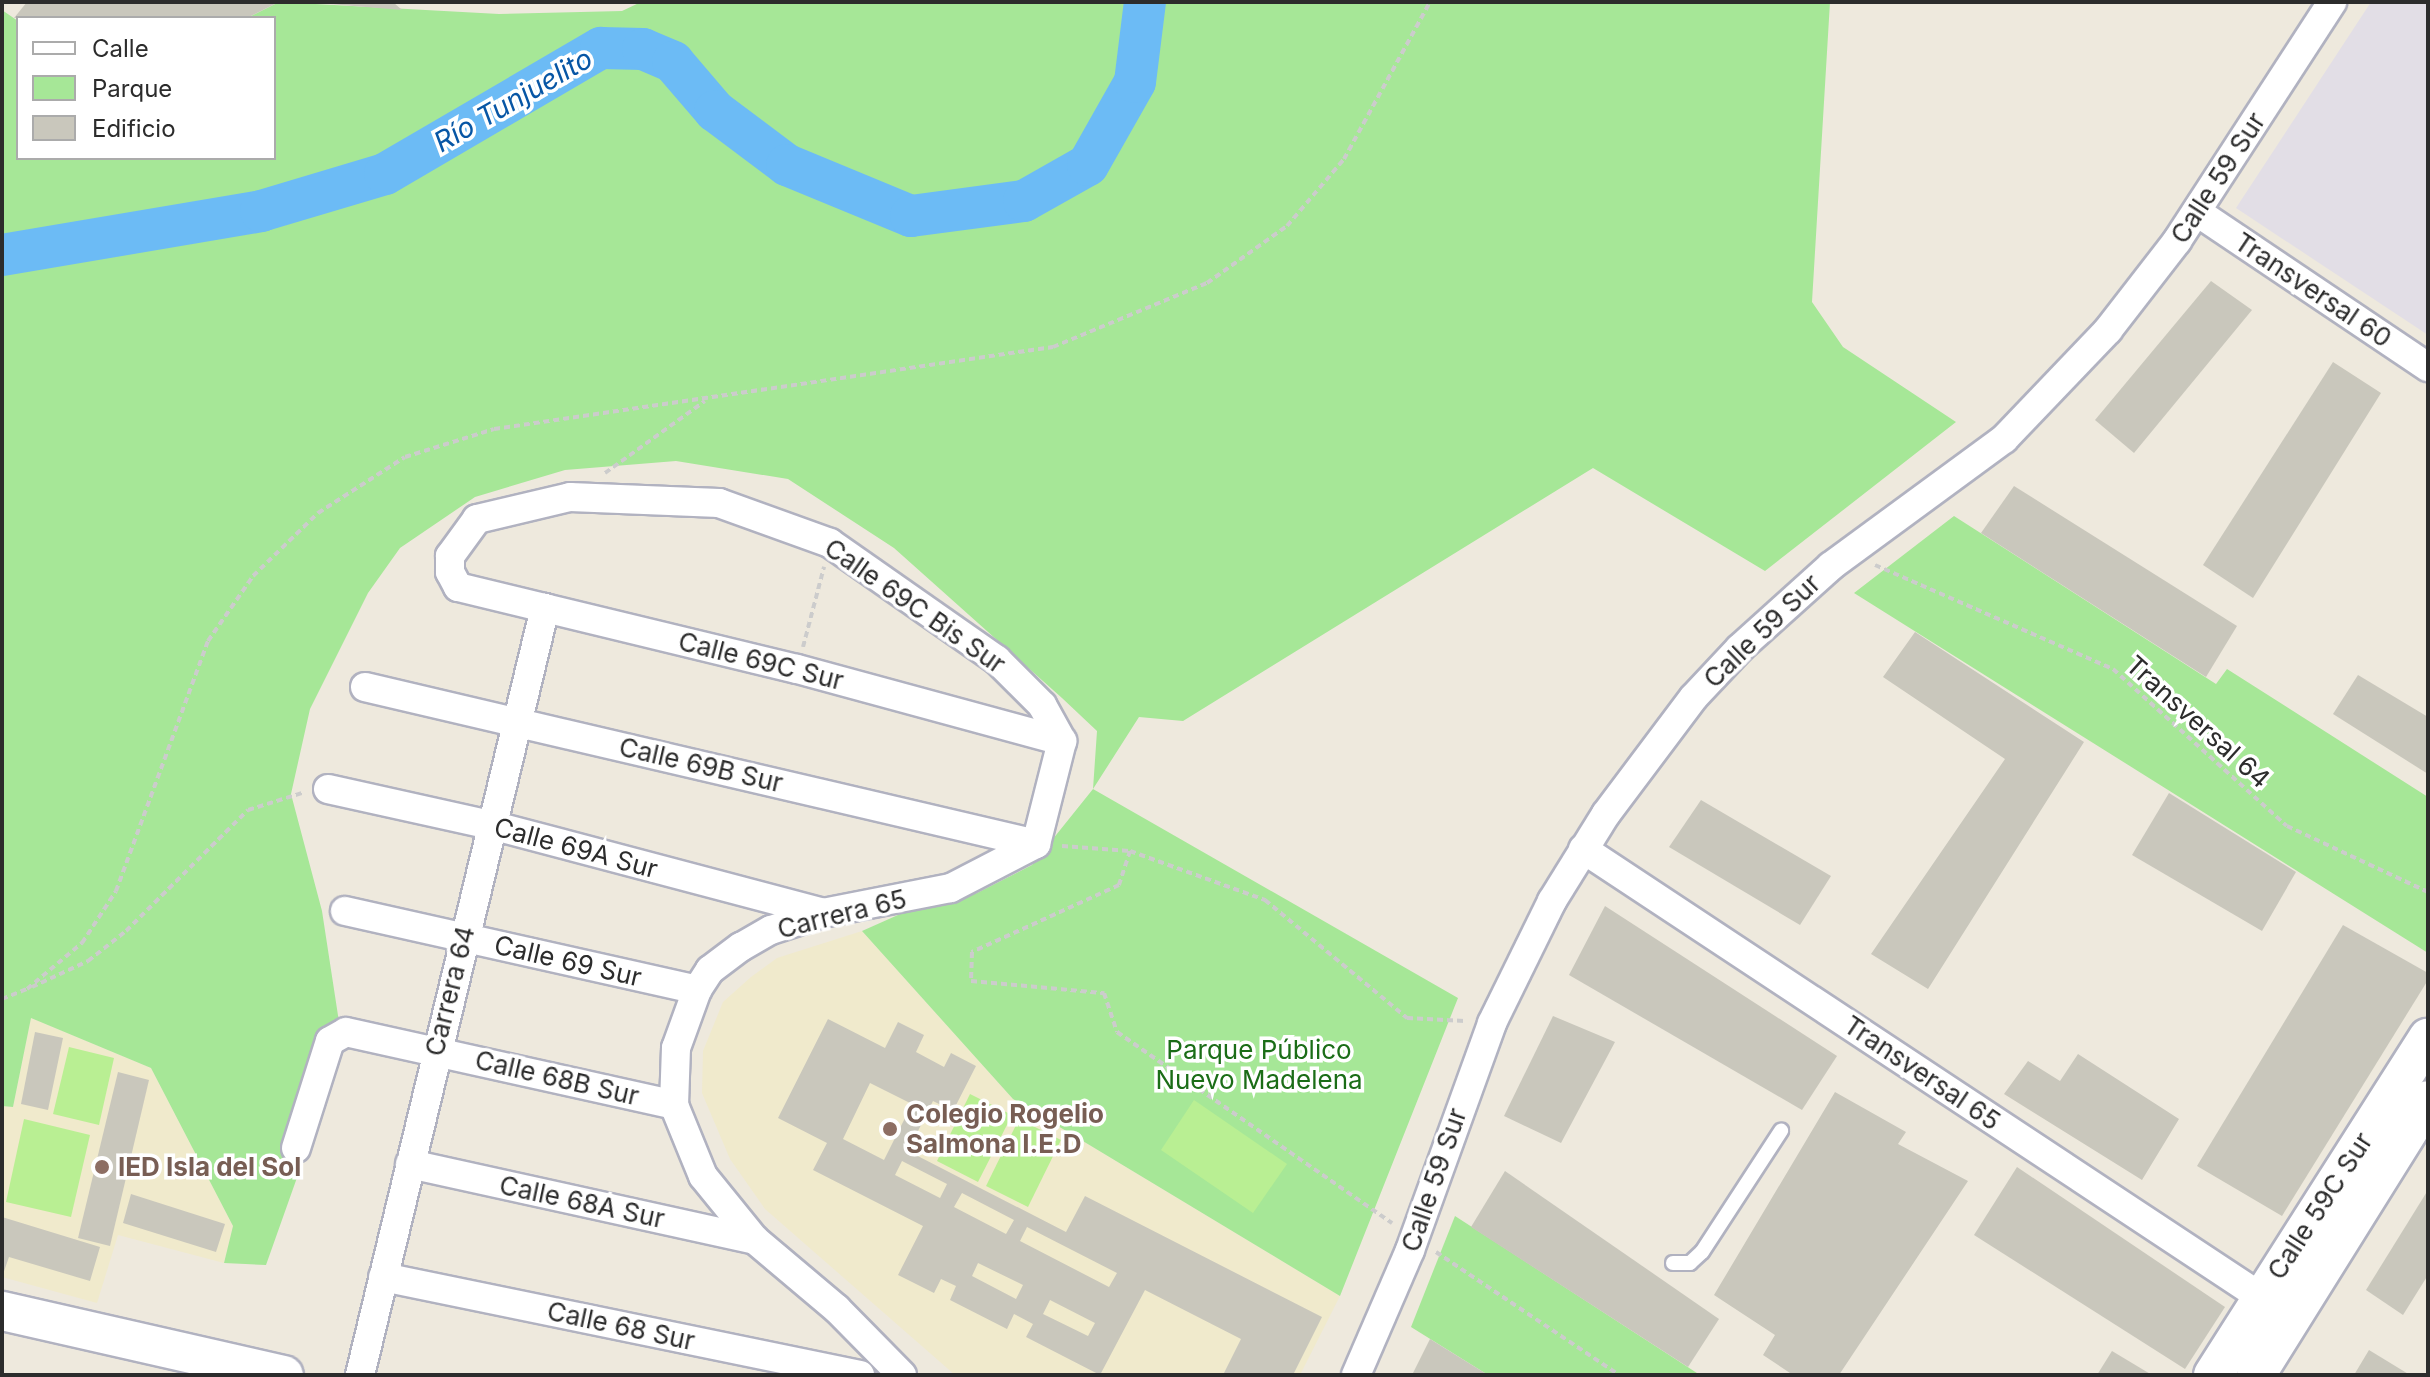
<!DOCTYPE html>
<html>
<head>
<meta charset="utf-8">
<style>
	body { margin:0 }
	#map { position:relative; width:2430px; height:1377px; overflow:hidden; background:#eee9dd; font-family:Inter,sans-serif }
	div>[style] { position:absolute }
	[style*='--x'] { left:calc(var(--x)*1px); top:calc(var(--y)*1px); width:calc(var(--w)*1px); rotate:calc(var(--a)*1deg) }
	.industrial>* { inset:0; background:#e2dee6 }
	.education>* { inset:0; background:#f0eacc }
	.green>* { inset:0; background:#a6e797 }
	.pitch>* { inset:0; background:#b9ef93 }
	.river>* { height:42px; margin:-21px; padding:0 21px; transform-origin:21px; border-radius:21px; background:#6cbbf5 }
	.building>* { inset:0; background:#c9c7bc }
	.path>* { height:4px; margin-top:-2px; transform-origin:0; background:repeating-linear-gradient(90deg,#ccc 0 6px,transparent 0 10px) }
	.roads { filter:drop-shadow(2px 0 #b1b2c0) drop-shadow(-2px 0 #b1b2c0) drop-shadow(0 2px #b1b2c0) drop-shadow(0 -2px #b1b2c0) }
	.lane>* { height:14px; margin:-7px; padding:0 7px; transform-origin:7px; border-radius:7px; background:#fff }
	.street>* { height:28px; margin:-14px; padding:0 14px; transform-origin:14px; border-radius:14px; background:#fff }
	.secondary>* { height:38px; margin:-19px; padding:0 19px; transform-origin:19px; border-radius:19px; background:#fff }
	.dots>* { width:22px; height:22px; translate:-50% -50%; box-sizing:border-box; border:4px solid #fff; border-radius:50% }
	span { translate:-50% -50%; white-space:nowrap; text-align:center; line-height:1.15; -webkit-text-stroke:7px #fff; paint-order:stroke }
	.street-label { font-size:26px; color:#2c2c2c }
	.park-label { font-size:26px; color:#1b6d17 }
	.education-label { font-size:26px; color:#785e54; font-weight:700 }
	.left { translate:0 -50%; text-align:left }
	.water-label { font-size:28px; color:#0756a5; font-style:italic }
	.frame { position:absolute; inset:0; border:4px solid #2c2c2c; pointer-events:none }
	.legend { position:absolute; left:16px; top:16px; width:260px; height:144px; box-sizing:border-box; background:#fff; border:2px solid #ababab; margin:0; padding:10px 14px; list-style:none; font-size:24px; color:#2c2c2c }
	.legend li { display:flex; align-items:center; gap:16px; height:40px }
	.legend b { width:40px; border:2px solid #ababab }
</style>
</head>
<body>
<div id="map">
	<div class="industrial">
		<i style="clip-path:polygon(2371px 2px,2428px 2px,2428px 335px,2236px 208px)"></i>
	</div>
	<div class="education">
		<i style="clip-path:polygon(862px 931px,1013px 1099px,1340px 1296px,1300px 1375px,955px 1375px,765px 1209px,730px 1159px,702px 1093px,703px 1051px,723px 1002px,751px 977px,777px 958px)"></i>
		<i style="clip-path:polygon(31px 1018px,151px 1068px,233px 1226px,224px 1263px,118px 1235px,97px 1303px,2px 1277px,2px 1106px,13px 1107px)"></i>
	</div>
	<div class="green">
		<i style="clip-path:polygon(279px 2px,499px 14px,622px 11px,641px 2px,1830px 2px,1812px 302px,1843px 347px,1956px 422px,1765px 571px,1593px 468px,1183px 721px,1139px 717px,1093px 789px,1458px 998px,1340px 1296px,1013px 1099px,862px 931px,916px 907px,977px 893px,1032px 865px,1093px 789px,1097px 731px,1062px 698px,894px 548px,788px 479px,676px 461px,565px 470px,475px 497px,400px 548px,368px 593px,310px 709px,291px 794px,322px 911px,343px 1048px,266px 1265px,224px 1263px,233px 1226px,151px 1068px,31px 1018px,13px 1107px,2px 1106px,2px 10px,18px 21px,18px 158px,274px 158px,274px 18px,247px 18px)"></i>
		<i style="clip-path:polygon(1954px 516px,2216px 684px,2227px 669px,2428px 797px,2428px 953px,1854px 593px)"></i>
		<i style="clip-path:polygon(1455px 1216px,1700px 1375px,1488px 1375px,1411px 1327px)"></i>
	</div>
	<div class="pitch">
		<i style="clip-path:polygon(69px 1047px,114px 1058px,99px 1125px,53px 1114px)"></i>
		<i style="clip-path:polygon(970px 1094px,1012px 1115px,978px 1182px,937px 1161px)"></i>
		<i style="clip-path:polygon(1194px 1100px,1287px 1164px,1253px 1213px,1161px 1150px)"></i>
		<i style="clip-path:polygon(24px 1119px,90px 1135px,71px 1217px,6px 1202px)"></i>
		<i style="clip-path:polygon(1019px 1119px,1061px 1140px,1028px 1207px,986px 1186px)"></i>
	</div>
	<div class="river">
		<i style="--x:2;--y:255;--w:263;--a:-9.6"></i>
		<i style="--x:261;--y:211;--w:129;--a:-16.6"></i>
		<i style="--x:385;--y:174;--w:250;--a:-30.3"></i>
		<i style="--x:601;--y:48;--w:42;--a:1.4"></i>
		<i style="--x:643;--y:49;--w:33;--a:23"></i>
		<i style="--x:673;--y:62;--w:65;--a:49.4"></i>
		<i style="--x:715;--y:111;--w:90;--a:36.9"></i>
		<i style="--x:787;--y:165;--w:134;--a:22.4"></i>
		<i style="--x:911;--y:216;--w:114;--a:-7.6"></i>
		<i style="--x:1024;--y:201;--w:73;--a:-29.4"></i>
		<i style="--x:1088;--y:165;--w:95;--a:-60.5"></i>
		<i style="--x:1135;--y:82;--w:81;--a:-82.9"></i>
	</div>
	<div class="building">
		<i style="clip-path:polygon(27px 2px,279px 2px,247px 18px,14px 18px)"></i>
		<i style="clip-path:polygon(330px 2px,393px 2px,402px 10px,330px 4px)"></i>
		<i style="clip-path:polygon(2211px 281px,2252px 310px,2134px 453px,2095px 420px)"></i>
		<i style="clip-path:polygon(2333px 362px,2381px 393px,2253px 598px,2203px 565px)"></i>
		<i style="clip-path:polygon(2014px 486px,2237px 626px,2206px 677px,1981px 533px)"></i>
		<i style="clip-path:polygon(1915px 632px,2084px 742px,1928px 989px,1871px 954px,2005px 759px,1883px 677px)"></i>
		<i style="clip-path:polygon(2358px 675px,2428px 717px,2428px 774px,2333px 714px)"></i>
		<i style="clip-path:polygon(2169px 793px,2296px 872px,2262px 931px,2132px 855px)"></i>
		<i style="clip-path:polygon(1701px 800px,1831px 876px,1800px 925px,1669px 847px)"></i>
		<i style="clip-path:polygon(1605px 906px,1837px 1056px,1802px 1110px,1569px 975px)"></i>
		<i style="clip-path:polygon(2343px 925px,2428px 973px,2428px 980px,2282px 1216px,2197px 1166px)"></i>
		<i style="clip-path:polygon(1553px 1016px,1615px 1042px,1561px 1143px,1504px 1116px)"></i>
		<i style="clip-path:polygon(evenodd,828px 1019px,885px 1048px,898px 1022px,924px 1035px,916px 1052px,944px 1067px,951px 1053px,976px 1066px,953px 1111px,933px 1101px,908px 1151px,1066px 1232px,1085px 1196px,1322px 1317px,1293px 1375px,1223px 1375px,1241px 1339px,1145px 1290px,1100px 1375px,1026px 1337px,1033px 1324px,1014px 1314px,1007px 1329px,950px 1300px,956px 1286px,941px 1279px,934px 1293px,898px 1275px,923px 1226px,813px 1170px,827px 1143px,778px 1118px,828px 1019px,870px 1083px,912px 1104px,884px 1160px,843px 1139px,870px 1083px,828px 1019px,902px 1161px,947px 1184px,940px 1198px,895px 1175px,902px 1161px,828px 1019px,962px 1193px,1014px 1220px,1006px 1234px,954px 1207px,962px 1193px,828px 1019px,1027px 1227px,1117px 1273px,1109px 1287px,1020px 1241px,1027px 1227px,828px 1019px,978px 1263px,1023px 1285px,1016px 1299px,972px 1276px,978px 1263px,828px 1019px,1050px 1300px,1095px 1323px,1088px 1336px,1043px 1314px,1050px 1300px)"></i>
		<i style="clip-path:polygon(35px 1032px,63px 1038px,48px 1110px,21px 1104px)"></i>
		<i style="clip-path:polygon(2078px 1054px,2179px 1119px,2142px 1180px,2004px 1094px,2028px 1061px,2060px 1081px)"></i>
		<i style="clip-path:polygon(118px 1072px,149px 1080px,110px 1246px,78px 1238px)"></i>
		<i style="clip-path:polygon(1835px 1092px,1906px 1132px,1898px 1144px,1968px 1181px,1839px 1375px,1793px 1375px,1763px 1355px,1775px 1335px,1714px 1295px)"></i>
		<i style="clip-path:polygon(2017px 1167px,2225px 1307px,2185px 1369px,1974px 1235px)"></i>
		<i style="clip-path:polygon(1505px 1171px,1719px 1319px,1688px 1367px,1471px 1227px)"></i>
		<i style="clip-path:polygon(2428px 1190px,2428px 1275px,2403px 1315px,2366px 1290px)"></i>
		<i style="clip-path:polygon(131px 1194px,225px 1224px,216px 1252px,123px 1223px)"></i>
		<i style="clip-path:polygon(2px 1217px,100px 1247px,90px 1281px,9px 1257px,2px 1277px)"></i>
		<i style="clip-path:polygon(1430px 1339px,1488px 1375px,1412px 1375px)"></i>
		<i style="clip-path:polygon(2369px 1350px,2410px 1375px,2354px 1375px)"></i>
		<i style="clip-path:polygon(2112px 1351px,2152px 1375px,2097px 1375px)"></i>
	</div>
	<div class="path">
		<i style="--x:605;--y:473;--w:123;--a:-35.8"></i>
		<i style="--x:1875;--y:565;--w:260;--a:23.6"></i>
		<i style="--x:2113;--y:669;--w:234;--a:42.1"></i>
		<i style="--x:2287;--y:826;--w:156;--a:25.1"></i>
		<i style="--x:803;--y:647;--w:83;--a:-75.3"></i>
		<i style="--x:1062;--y:846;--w:68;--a:4.2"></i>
		<i style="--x:1130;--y:851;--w:36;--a:108"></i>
		<i style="--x:1119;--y:885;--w:162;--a:155.5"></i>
		<i style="--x:972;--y:952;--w:29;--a:92"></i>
		<i style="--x:971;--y:981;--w:134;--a:5.2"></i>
		<i style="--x:1104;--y:993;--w:41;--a:71.6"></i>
		<i style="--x:1117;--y:1032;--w:335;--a:34.8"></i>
		<i style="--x:1130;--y:851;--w:144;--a:19.9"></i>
		<i style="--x:1265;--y:900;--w:185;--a:39.7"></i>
		<i style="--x:1407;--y:1018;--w:58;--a:3"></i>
		<i style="--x:32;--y:987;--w:62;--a:-24.9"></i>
		<i style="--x:88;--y:961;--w:48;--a:-38.3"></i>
		<i style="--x:126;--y:931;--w:172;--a:-44.8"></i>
		<i style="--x:248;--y:810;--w:57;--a:-17.5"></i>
		<i style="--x:2;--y:999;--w:27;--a:-22"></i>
		<i style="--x:27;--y:989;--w:72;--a:-39.9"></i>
		<i style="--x:82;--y:943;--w:62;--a:-56.8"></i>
		<i style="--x:116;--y:891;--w:266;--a:-69.8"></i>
		<i style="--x:208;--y:641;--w:79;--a:-55.3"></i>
		<i style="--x:253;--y:576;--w:91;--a:-44.1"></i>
		<i style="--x:318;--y:513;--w:103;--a:-32.8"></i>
		<i style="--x:405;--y:457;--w:93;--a:-17.5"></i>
		<i style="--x:494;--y:429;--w:565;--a:-8.35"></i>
		<i style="--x:1053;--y:347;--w:167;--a:-22.6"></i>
		<i style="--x:1207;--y:283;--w:98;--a:-35.5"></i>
		<i style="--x:1287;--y:226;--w:88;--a:-49.6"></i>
		<i style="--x:1344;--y:159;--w:179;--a:-61.3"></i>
		<i style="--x:1436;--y:1252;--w:220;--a:33.9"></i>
	</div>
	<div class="roads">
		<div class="lane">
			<i style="--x:1673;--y:1263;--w:17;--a:0"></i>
			<i style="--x:1690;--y:1263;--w:16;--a:-43"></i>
			<i style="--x:1702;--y:1252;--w:145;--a:-56.9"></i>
		</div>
		<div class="street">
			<i style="--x:2197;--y:212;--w:278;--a:33.9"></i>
			<i style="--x:365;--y:687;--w:689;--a:13.17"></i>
			<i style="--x:328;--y:789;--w:167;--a:12.5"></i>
			<i style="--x:491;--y:825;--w:343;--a:14.8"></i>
			<i style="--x:1036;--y:844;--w:106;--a:-75.8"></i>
			<i style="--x:1062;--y:741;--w:41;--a:-119.1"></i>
			<i style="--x:1042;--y:705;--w:64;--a:-135"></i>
			<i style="--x:997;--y:660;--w:204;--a:-145"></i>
			<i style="--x:830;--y:543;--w:118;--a:-160.2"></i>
			<i style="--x:719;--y:503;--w:149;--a:-177.7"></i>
			<i style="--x:570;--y:497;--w:96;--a:166.7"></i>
			<i style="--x:477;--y:519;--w:46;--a:126.1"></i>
			<i style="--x:450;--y:556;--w:16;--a:90"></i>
			<i style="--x:450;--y:572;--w:17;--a:62"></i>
			<i style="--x:458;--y:587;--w:349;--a:13.6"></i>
			<i style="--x:797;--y:669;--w:275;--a:15.2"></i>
			<i style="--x:1583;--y:849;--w:813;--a:33.46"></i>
			<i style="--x:345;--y:911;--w:361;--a:12.6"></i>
			<i style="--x:296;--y:1148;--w:112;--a:-72.4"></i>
			<i style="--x:330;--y:1041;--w:18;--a:-29"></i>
			<i style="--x:346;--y:1032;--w:336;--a:12.5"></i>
			<i style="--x:410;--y:1164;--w:353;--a:12.4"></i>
			<i style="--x:383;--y:1277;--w:487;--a:11.6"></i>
			<i style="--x:360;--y:1375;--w:789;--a:-76.44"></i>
			<i style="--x:902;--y:1375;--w:93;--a:-134.6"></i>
			<i style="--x:837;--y:1309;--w:107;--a:-139.9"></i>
			<i style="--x:755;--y:1240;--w:82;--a:-129.1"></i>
			<i style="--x:703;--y:1176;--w:77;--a:-112.2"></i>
			<i style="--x:674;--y:1105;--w:57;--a:-88"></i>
			<i style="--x:676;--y:1048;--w:62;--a:-70.1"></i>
			<i style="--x:697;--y:990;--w:24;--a:-57"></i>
			<i style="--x:710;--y:970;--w:39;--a:-37"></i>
			<i style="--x:741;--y:947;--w:34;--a:-30"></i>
			<i style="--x:771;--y:930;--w:55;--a:-18.1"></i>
			<i style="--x:823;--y:913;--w:130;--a:-11.1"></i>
			<i style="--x:951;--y:888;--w:96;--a:-27.4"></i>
			<i style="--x:1356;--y:1375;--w:136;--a:-66.6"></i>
			<i style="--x:1410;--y:1250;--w:241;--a:-70.1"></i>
			<i style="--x:1492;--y:1023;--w:136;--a:-63.8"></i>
			<i style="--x:1552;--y:901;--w:102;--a:-58.2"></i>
			<i style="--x:1606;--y:814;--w:146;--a:-53.1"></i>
			<i style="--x:1694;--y:697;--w:67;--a:-46.8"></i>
			<i style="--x:1740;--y:648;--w:122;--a:-42"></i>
			<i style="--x:1831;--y:566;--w:215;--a:-36.3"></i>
			<i style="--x:2004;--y:439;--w:151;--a:-46.3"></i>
			<i style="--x:2108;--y:330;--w:113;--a:-52.2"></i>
			<i style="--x:2177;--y:241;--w:285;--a:-57"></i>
		</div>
		<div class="secondary">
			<i style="--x:2;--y:1311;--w:289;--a:12.8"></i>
			<i style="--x:2213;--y:1375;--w:400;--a:-57.5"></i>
			<i style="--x:2256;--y:1375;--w:324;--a:-58"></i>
		</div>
	</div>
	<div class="dots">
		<i style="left:890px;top:1129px;background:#8d6e63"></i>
		<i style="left:102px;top:1167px;background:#8d6e63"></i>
	</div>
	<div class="street-label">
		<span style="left:2218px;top:178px;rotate:-57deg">Calle 59 Sur</span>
		<span style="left:2313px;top:290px;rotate:34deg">Transversal 60</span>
		<span style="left:915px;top:606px;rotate:35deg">Calle 69C Bis Sur</span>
		<span style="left:1762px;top:631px;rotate:-44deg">Calle 59 Sur</span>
		<span style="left:761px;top:661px;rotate:14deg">Calle 69C Sur</span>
		<span style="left:2198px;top:722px;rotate:42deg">Transversal 64</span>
		<span style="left:701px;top:765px;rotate:13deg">Calle 69B Sur</span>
		<span style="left:576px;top:848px;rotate:15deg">Calle 69A Sur</span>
		<span style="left:842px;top:914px;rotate:-14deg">Carrera 65</span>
		<span style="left:568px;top:961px;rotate:13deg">Calle 69 Sur</span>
		<span style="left:450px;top:991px;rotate:-76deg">Carrera 64</span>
		<span style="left:1922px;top:1073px;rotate:34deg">Transversal 65</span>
		<span style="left:557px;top:1078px;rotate:13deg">Calle 68B Sur</span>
		<span style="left:1434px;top:1180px;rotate:-71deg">Calle 59 Sur</span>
		<span style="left:582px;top:1202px;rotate:12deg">Calle 68A Sur</span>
		<span style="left:2320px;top:1206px;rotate:-57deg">Calle 59C Sur</span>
		<span style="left:621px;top:1326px;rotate:12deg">Calle 68 Sur</span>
	</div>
	<div class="park-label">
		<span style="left:1259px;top:1065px">Parque Público<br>Nuevo Madelena</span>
	</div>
	<div class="education-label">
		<span class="left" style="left:906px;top:1129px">Colegio Rogelio<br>Salmona I.E.D</span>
		<span class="left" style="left:118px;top:1167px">IED Isla del Sol</span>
	</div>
	<div class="water-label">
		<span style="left:513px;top:100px;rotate:-30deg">Río Tunjuelito</span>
	</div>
	<div class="frame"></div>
	<ul class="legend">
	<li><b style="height:10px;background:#fff"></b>Calle</li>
	<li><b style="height:22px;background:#a6e797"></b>Parque</li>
	<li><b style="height:22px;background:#c9c7bc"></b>Edificio</li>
	</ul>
</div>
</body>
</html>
